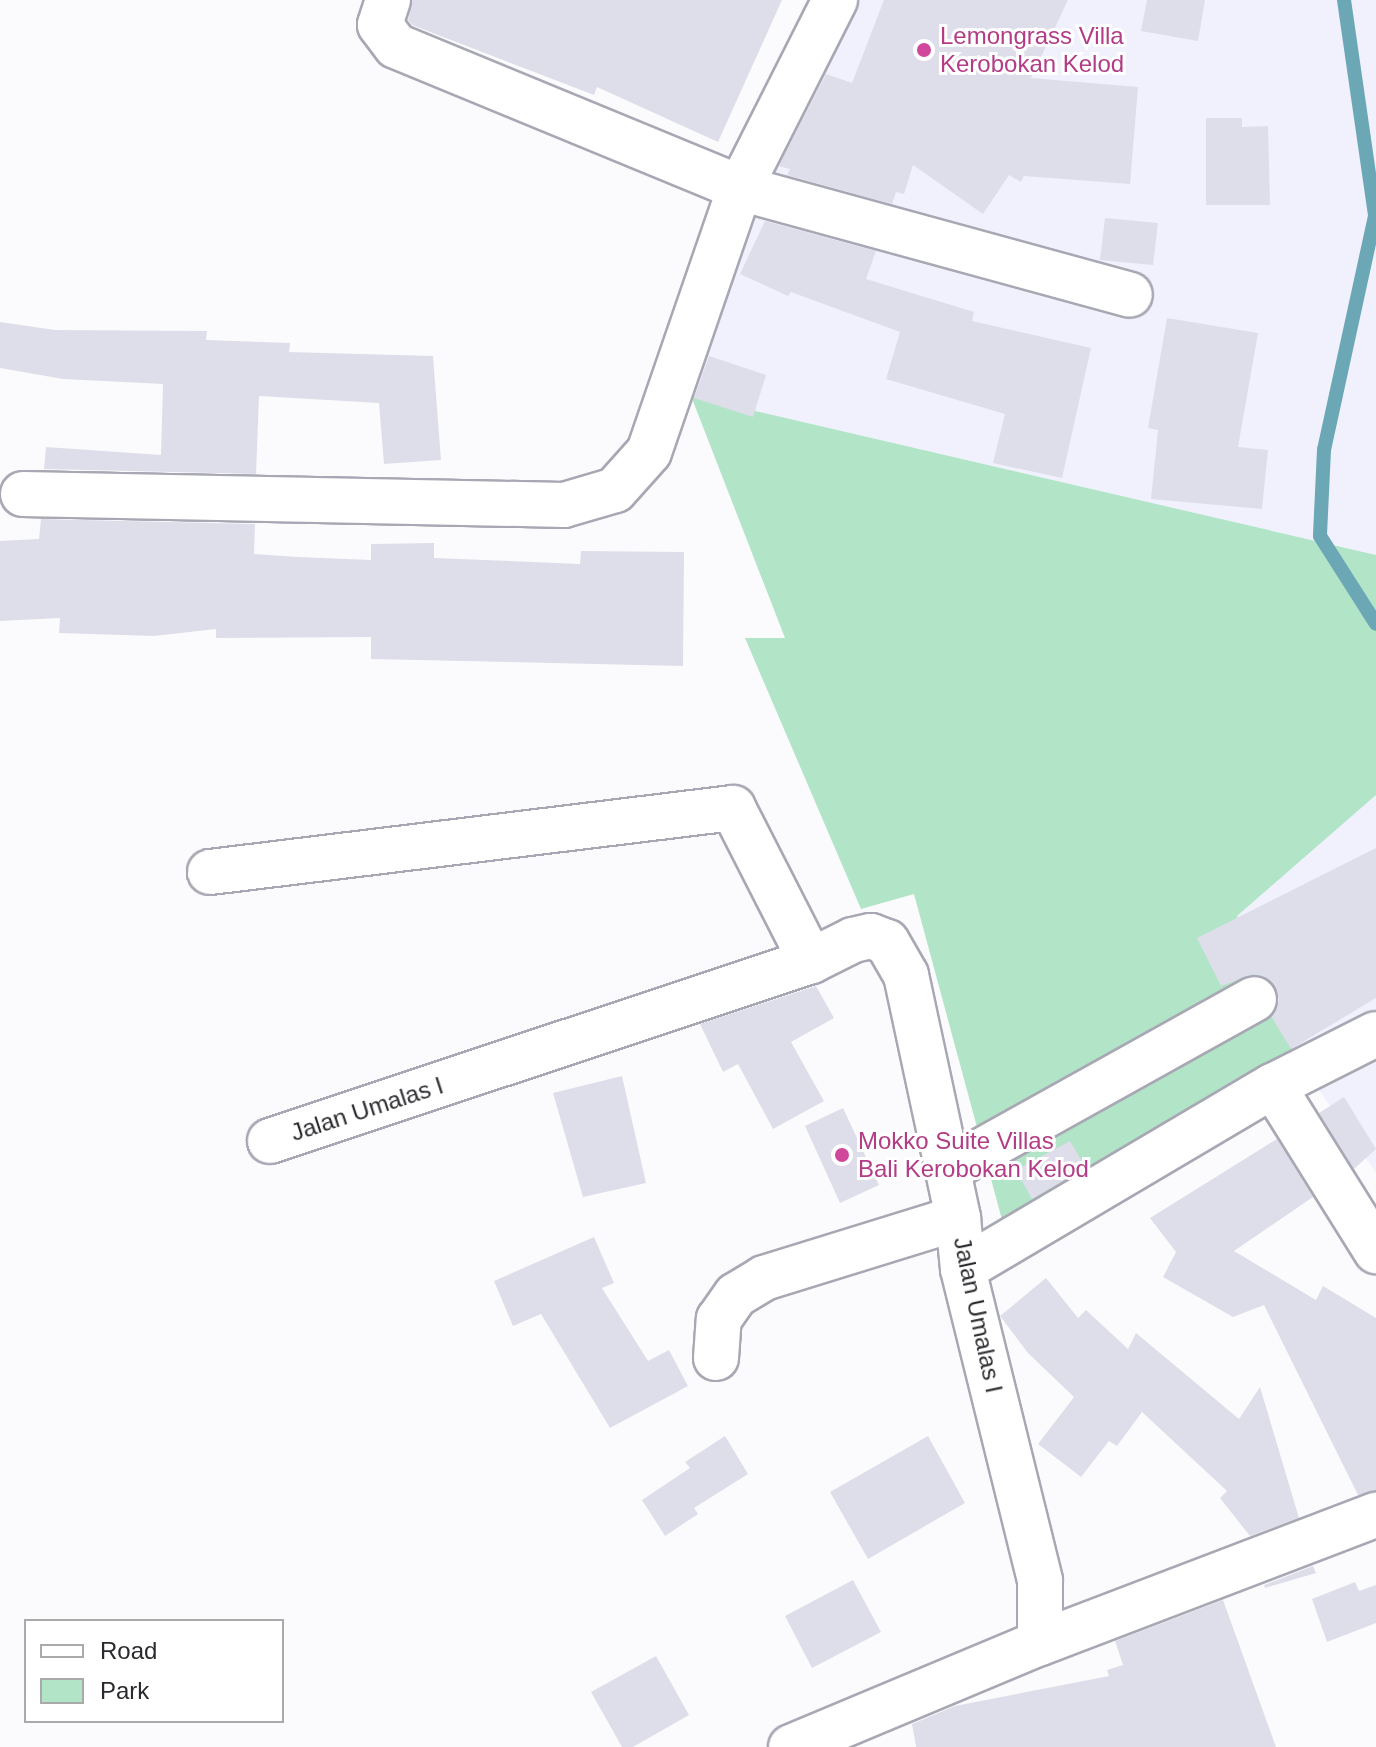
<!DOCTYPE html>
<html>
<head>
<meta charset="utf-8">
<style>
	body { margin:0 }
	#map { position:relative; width:1376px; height:1747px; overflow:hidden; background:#fbfbfe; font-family:Arial,sans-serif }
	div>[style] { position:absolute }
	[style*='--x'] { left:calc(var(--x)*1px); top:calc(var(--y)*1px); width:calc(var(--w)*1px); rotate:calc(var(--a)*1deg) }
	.built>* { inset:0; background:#f0f1fd }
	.green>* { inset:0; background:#b2e4c7 }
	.stream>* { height:14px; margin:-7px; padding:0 7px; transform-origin:7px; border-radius:7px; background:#6ca7b6 }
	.building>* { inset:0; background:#dedeea }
	.roads { filter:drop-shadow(2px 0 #a8a8b4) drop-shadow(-2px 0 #a8a8b4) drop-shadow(0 2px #a8a8b4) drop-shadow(0 -2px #a8a8b4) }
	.minor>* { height:44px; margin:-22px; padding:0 22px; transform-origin:22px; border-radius:22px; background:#fff }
	.dots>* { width:22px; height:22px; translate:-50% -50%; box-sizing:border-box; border:4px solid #fff; border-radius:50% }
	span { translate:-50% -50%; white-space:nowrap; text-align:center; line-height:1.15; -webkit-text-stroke:6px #fff; paint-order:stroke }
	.hotel-label { font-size:24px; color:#b23c85 }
	.left { translate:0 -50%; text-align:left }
	.street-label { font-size:24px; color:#2a2a2e }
	.legend { position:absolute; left:24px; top:1619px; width:260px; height:104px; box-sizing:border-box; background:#fff; border:2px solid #aaaaab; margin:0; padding:10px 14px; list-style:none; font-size:24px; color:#2a2a2e }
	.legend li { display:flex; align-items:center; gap:16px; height:40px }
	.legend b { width:40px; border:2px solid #aaaaab }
</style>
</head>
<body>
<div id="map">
	<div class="built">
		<i style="clip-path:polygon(832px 0,1376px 0,1376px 555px,691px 396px,675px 326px)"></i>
		<i style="clip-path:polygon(1376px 795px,1376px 1173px,1295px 1055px,1237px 916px)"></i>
	</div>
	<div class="green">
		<i style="clip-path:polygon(691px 396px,1376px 555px,1376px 795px,1237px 916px,1295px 1055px,1008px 1242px,914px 894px,861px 909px,745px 638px,785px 638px)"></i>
	</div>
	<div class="stream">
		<i style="--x:1344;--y:0;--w:218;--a:81.8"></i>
		<i style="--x:1375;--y:216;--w:239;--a:102.3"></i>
		<i style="--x:1324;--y:450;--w:86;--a:92.7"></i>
		<i style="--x:1320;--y:536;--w:104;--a:57.5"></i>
	</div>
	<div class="building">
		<i style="clip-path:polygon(412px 0,782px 0,718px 142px,597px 87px,594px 95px,412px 25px,408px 20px)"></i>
		<i style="clip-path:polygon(884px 0,1068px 0,1031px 78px,1138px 87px,1130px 184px,1024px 176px,1021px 182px,1009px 175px,983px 214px,913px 165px,904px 194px,896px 192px,892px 204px,787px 175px,790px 169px,779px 166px,826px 74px,852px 83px)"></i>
		<i style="clip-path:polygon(1147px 0,1205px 0,1198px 41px,1141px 31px)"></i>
		<i style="clip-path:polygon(1206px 118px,1242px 118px,1242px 127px,1268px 126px,1270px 205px,1206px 205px)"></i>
		<i style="clip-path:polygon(1105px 218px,1158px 223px,1153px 265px,1100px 260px)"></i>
		<i style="clip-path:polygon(765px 221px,876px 251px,866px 279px,974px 312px,972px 321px,1091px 348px,1062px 478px,993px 463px,1005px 414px,886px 379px,900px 332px,791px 292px,788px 296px,740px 274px)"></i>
		<i style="clip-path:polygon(1167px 318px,1258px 333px,1238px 447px,1268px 450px,1262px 509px,1151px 499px,1158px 430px,1148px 428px)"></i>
		<i style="clip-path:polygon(0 322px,55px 330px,207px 331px,206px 340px,290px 343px,289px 352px,433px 356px,441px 460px,384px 464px,379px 403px,259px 396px,256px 474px,44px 469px,46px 447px,161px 455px,163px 384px,63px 379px,0 368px)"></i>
		<i style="clip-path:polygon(709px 356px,766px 375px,753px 417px,694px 398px)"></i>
		<i style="clip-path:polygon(41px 519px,255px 524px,254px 554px,298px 557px,371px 560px,371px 544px,434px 543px,434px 558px,580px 564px,581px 551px,684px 552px,683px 666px,371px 659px,371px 637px,216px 638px,216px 629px,154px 636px,59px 633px,60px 618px,0 621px,0 541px,39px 539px)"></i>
		<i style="clip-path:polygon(1376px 848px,1376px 998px,1291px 1049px,1271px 1016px,1279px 1000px,1275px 986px,1254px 974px,1221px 986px,1197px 938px)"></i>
		<i style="clip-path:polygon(816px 986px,834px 1018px,791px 1042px,824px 1101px,773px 1129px,738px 1064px,723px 1072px,700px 1024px)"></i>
		<i style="clip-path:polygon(622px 1076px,646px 1183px,583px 1197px,553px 1093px)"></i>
		<i style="clip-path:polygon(1344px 1097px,1376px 1149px,1354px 1169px,1319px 1113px)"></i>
		<i style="clip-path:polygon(843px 1108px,879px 1185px,840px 1203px,805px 1126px)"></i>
		<i style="clip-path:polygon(1277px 1139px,1313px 1197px,1234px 1251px,1316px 1300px,1323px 1286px,1376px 1318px,1376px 1491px,1358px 1495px,1264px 1305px,1233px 1317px,1163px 1277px,1176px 1252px,1150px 1218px)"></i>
		<i style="clip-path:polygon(1070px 1141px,1086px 1168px,1032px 1199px,1016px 1170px)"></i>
		<i style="clip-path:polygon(594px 1237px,614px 1283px,602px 1288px,648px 1361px,669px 1350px,688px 1386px,610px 1428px,541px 1314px,513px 1326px,494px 1281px)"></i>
		<i style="clip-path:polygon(1046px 1278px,1078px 1318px,1086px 1310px,1128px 1349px,1136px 1333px,1239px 1419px,1260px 1387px,1299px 1518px,1250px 1536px,1220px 1498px,1227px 1491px,1142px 1412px,1117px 1446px,1109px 1441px,1081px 1477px,1038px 1444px,1074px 1397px,1028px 1353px,1000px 1316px)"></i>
		<i style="clip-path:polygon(725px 1436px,748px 1474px,694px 1508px,698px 1514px,665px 1536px,642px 1500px,690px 1468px,685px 1462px)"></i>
		<i style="clip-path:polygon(928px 1436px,965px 1503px,868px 1559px,830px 1492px)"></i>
		<i style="clip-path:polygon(1313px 1566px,1316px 1573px,1265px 1588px,1264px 1585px)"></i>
		<i style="clip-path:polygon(853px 1580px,881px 1632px,812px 1668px,785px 1616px)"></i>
		<i style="clip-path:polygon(1355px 1582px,1359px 1591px,1376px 1585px,1376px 1623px,1327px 1642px,1312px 1599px)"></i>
		<i style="clip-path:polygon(1223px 1600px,1276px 1747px,916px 1747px,912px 1724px,955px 1706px,1109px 1676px,1107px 1670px,1123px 1665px,1115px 1641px)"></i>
		<i style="clip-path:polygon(656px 1656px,689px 1715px,633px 1747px,622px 1747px,591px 1692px)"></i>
	</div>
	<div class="roads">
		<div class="minor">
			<i style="--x:388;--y:0;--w:26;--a:108"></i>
			<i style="--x:380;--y:25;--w:26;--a:53"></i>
			<i style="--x:396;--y:46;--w:372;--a:22.4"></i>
			<i style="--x:740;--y:188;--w:404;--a:15.3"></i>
			<i style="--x:23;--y:494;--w:541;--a:1.16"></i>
			<i style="--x:564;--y:505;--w:53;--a:-16.4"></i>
			<i style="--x:615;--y:490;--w:51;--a:-48.2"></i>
			<i style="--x:649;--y:452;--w:279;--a:-71"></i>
			<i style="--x:740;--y:188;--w:211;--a:-63.2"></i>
			<i style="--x:210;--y:872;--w:527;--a:-6.98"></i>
			<i style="--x:733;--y:808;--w:172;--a:63"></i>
			<i style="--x:1273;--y:1086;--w:195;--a:58"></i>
			<i style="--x:270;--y:1141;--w:570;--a:-18.4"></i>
			<i style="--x:811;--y:961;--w:47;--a:-26.6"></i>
			<i style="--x:853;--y:940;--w:18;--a:-13"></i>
			<i style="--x:871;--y:936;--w:17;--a:21"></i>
			<i style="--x:887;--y:942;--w:38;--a:60"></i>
			<i style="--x:906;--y:975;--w:249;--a:77.9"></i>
			<i style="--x:958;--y:1218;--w:51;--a:84.4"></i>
			<i style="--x:963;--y:1269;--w:321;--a:76.1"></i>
			<i style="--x:1040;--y:1581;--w:62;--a:90"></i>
			<i style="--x:949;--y:1169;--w:349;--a:-29.1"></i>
			<i style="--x:963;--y:1269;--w:360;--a:-30.6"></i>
			<i style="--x:1273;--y:1086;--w:115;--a:-26.8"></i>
			<i style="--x:716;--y:1358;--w:39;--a:-86"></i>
			<i style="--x:719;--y:1319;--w:29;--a:-55"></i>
			<i style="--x:736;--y:1295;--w:33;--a:-31"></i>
			<i style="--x:764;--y:1278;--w:203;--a:-17.2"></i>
			<i style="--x:791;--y:1747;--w:270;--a:-22.7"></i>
			<i style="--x:1040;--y:1643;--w:360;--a:-20.9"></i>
		</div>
	</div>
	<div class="dots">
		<i style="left:924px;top:50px;background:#d1479c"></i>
		<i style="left:842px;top:1155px;background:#d1479c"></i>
	</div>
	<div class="hotel-label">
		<span class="left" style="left:940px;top:50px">Lemongrass Villa<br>Kerobokan Kelod</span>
		<span class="left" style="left:858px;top:1155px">Mokko Suite Villas<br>Bali Kerobokan Kelod</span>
	</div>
	<div class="street-label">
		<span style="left:367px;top:1109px;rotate:-18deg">Jalan Umalas I</span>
		<span style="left:978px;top:1315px;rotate:78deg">Jalan Umalas I</span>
	</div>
	<ul class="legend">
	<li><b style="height:10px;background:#fff"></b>Road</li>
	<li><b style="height:22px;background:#b2e4c7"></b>Park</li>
	</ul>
</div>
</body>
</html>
